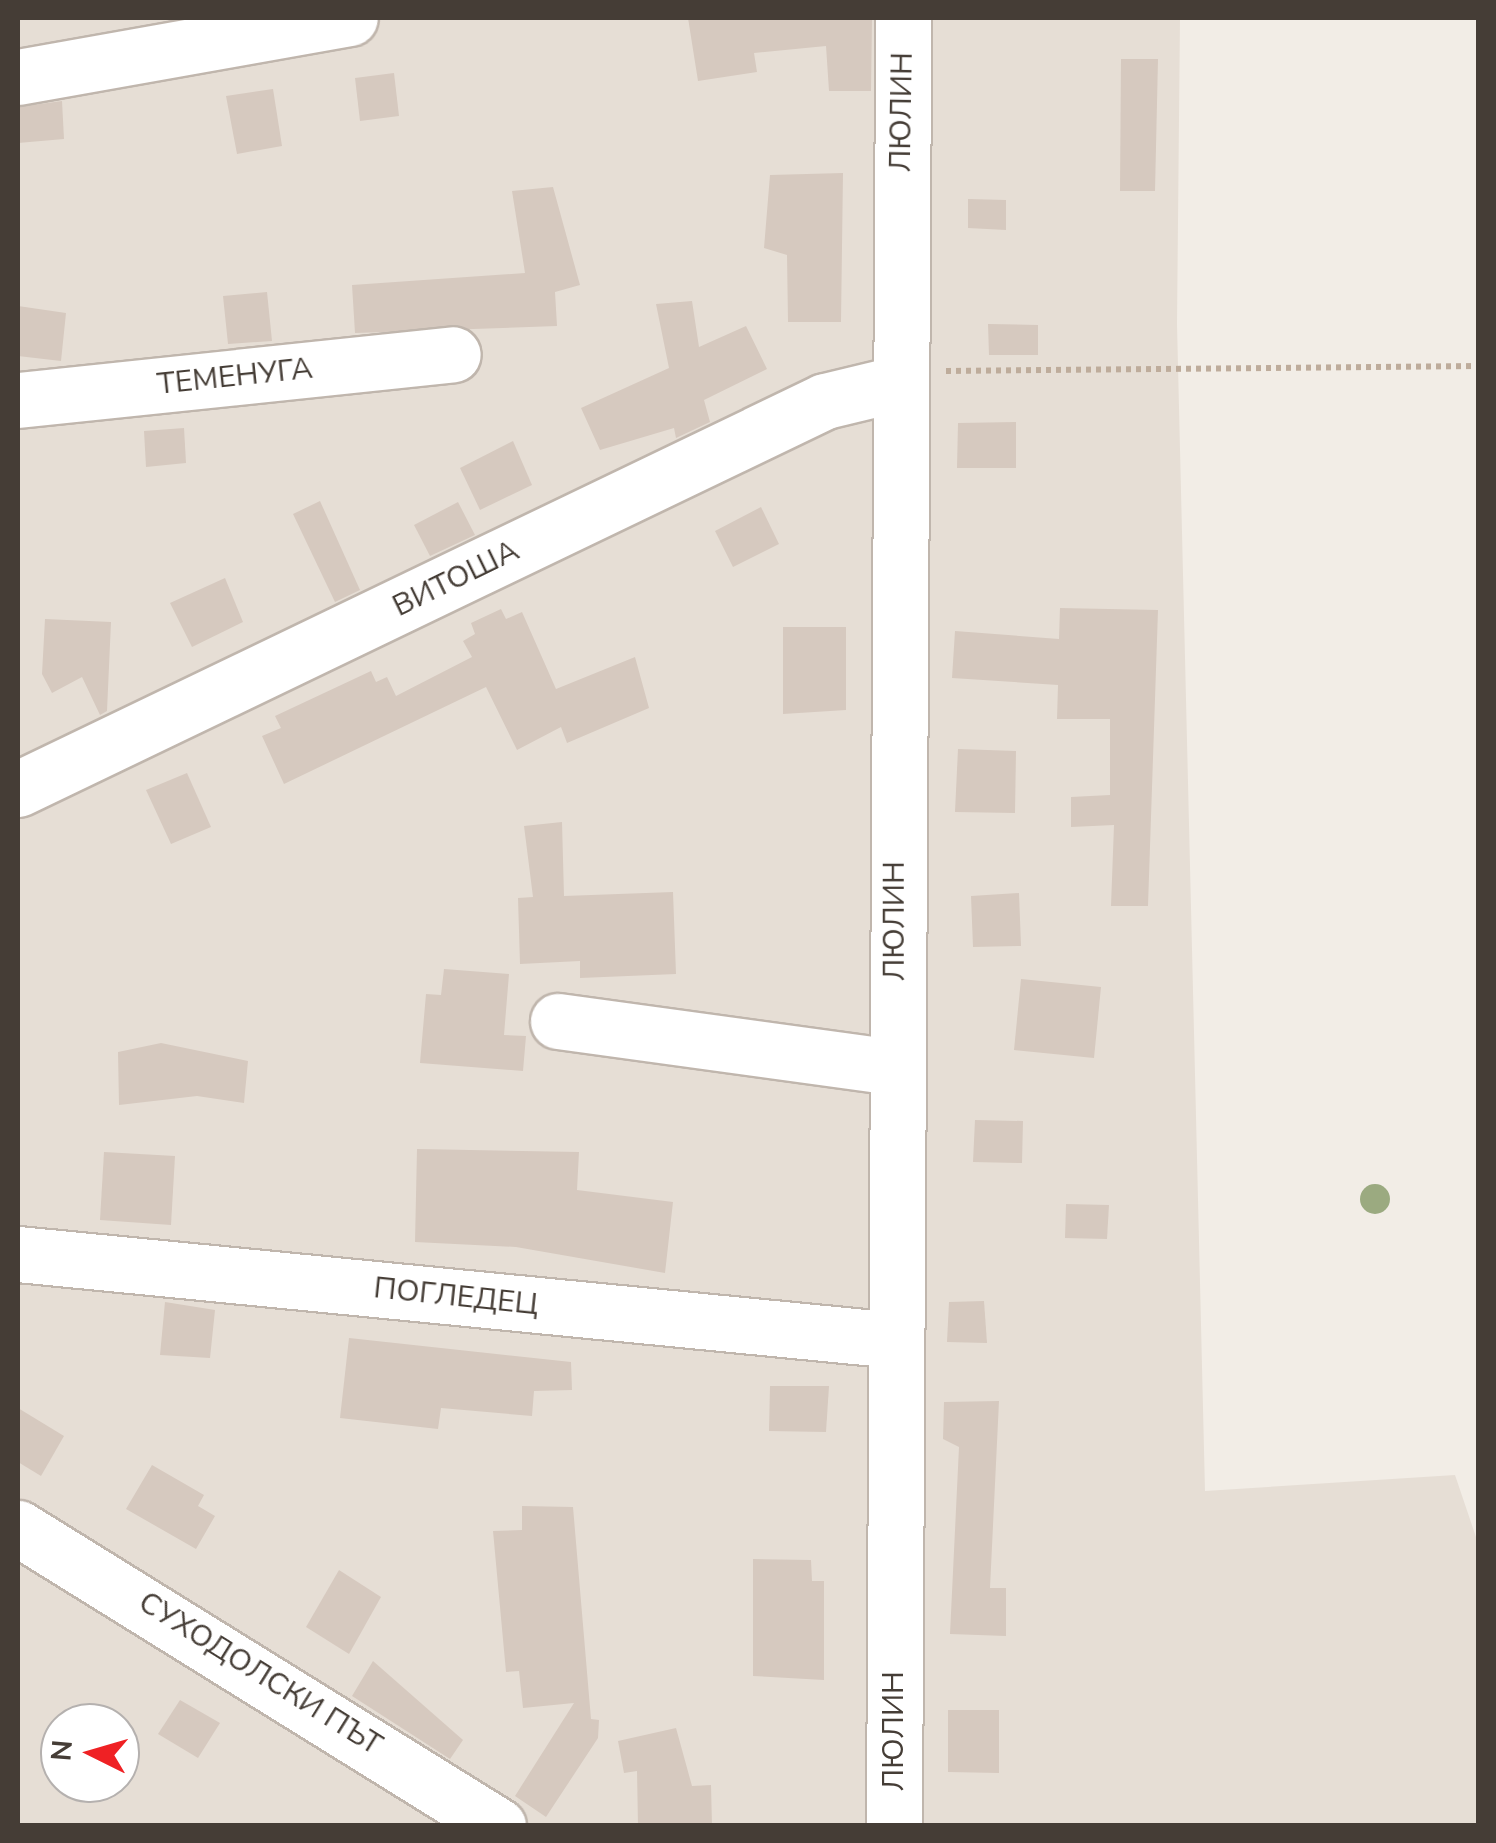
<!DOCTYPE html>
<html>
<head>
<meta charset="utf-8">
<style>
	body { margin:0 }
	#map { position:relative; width:1496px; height:1843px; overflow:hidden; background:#f2ede6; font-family:"Nunito Sans",sans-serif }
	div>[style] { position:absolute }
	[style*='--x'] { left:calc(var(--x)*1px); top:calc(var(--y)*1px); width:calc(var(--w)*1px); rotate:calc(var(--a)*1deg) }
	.residential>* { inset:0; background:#e6ded5 }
	.building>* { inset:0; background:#d6c9bf }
	.path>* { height:6px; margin-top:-3px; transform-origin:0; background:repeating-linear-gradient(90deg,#beac9b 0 5px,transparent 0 10px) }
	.roads { filter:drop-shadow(2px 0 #c0b6ad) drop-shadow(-2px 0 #c0b6ad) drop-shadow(0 2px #c0b6ad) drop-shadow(0 -2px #c0b6ad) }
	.minor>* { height:55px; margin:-27.5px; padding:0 27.5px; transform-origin:27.5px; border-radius:27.5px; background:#fff }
	.trees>* { width:30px; height:30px; margin:-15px; border-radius:50%; background:#9baa80 }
	span { translate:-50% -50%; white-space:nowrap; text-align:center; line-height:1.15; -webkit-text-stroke:8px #fff; paint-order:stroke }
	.street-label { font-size:30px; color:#453d36 }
	.frame { position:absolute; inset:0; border:20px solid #453d36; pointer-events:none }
	.north { position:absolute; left:40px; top:1703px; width:100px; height:100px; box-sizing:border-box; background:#fff; border:2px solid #b5b1af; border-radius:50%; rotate:275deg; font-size:28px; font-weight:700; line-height:40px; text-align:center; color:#453d36 }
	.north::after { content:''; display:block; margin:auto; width:35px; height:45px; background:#ef2124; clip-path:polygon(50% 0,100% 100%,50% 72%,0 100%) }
</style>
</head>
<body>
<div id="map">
	<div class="residential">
		<i style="clip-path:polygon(evenodd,18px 18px,1180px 18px,1177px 324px,1205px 1491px,1455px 1475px,1478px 1543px,1478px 1825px,18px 1825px,18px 18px,60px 1723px,120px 1723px,120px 1783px,60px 1783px,60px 1723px)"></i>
	</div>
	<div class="building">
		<i style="clip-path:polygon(688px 18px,872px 18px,871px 91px,829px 91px,826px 46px,754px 53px,757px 72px,698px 81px)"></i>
		<i style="clip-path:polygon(1121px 59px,1158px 59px,1155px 191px,1120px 191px)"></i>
		<i style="clip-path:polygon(394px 73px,399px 116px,360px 121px,355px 78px)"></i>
		<i style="clip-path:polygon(273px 89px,282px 146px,237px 154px,226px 96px)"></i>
		<i style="clip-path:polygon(62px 101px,64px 139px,18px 143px,18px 107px)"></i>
		<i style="clip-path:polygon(843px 173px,841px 322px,788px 322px,787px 255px,764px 248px,770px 175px)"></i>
		<i style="clip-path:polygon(553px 187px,580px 285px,555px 292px,557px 326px,355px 333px,352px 285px,525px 273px,512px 191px)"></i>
		<i style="clip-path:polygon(968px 199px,1006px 200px,1006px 230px,968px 228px)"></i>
		<i style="clip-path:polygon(267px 292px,272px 341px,228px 344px,223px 296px)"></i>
		<i style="clip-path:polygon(692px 301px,699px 347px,746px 326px,767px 369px,704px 400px,710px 422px,676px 438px,674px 428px,600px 450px,581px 408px,669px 368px,656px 304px)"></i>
		<i style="clip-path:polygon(18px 306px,66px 313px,61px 361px,18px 356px)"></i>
		<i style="clip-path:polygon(988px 324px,1038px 325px,1038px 355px,989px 355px)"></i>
		<i style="clip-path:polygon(1016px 422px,1016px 468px,957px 468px,958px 423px)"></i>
		<i style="clip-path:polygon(184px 428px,186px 463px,146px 467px,144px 431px)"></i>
		<i style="clip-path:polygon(513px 441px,532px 485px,480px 510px,460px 468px)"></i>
		<i style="clip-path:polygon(320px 501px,360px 590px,335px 602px,293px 514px)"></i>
		<i style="clip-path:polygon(458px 502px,475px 535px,430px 556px,414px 525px)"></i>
		<i style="clip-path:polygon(761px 507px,779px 544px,733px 567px,715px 531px)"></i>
		<i style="clip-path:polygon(225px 578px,243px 622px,192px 647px,170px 603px)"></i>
		<i style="clip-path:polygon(1060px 608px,1158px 610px,1148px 906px,1111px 906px,1114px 825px,1071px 827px,1071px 797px,1110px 795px,1110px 719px,1057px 719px,1058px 685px,952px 678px,955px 631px,1059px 639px)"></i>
		<i style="clip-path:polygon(501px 609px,506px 619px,522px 612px,556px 689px,635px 657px,649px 708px,567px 743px,561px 727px,517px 750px,486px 687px,284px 784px,262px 736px,281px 728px,275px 716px,371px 671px,376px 682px,387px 677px,396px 696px,472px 657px,463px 641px,475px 634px,471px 623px)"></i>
		<i style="clip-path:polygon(45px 619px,111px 622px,107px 711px,100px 715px,82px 677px,52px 693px,42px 674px)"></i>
		<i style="clip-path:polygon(783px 627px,846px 627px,846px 710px,783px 714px)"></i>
		<i style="clip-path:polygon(958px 749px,1016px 751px,1015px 813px,955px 812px)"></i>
		<i style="clip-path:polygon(187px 773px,211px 827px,171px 844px,146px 790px)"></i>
		<i style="clip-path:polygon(562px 822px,564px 896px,673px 892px,676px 974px,580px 978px,580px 961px,520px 964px,518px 898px,533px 897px,524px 826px)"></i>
		<i style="clip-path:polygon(1019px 893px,1021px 946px,973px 947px,971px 896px)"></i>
		<i style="clip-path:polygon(444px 969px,509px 974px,504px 1035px,526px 1036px,523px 1071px,420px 1063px,426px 994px,441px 995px)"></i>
		<i style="clip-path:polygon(1021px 979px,1101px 987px,1094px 1058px,1014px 1050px)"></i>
		<i style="clip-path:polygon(161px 1043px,248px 1061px,244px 1103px,197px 1096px,119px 1105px,118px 1052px)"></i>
		<i style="clip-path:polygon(975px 1120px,1023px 1121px,1022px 1163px,973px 1162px)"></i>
		<i style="clip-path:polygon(417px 1149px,579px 1152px,577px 1190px,673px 1202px,665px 1273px,516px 1247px,415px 1242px)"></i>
		<i style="clip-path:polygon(104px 1152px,175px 1156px,171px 1225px,100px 1220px)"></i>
		<i style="clip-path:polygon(1066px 1204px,1109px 1205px,1107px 1239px,1065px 1238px)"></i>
		<i style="clip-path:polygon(984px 1301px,987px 1343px,947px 1342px,949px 1302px)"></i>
		<i style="clip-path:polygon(165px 1302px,215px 1310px,210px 1358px,160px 1355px)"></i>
		<i style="clip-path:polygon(349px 1338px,571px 1362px,572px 1390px,534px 1391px,532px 1416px,441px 1408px,438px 1429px,340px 1418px)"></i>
		<i style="clip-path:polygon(770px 1386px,829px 1386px,826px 1432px,769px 1431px)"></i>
		<i style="clip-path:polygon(999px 1401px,990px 1588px,1006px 1588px,1006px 1636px,950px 1634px,959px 1447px,943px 1439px,944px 1402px)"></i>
		<i style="clip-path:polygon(18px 1408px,64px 1436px,41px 1476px,18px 1462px)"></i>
		<i style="clip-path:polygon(152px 1465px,204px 1495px,198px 1506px,215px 1516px,196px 1549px,126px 1509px)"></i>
		<i style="clip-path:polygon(522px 1506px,573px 1507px,591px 1719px,599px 1720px,598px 1738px,546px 1817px,515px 1796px,574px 1703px,523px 1708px,519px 1671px,506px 1672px,493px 1531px,522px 1530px)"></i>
		<i style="clip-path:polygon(753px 1559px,811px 1560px,812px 1581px,824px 1581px,824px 1680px,753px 1676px)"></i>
		<i style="clip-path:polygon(339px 1570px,381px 1597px,349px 1654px,306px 1627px)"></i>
		<i style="clip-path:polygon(373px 1661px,463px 1740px,450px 1759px,352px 1696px)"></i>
		<i style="clip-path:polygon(180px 1700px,220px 1723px,198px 1758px,158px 1734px)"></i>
		<i style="clip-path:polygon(948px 1710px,999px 1710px,999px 1773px,948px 1772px)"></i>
		<i style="clip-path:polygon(676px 1728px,692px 1786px,711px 1785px,712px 1826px,638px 1826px,637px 1771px,624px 1773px,618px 1741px)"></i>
	</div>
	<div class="path">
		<i style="--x:946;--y:371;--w:532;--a:-0.54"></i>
	</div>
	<div class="roads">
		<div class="minor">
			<i style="--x:18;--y:77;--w:337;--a:-10.1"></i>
			<i style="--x:18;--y:400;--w:437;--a:-6"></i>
			<i style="--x:18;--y:789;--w:895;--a:-25.68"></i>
			<i style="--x:825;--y:401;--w:77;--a:-13.5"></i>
			<i style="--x:558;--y:1021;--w:339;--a:7.8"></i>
			<i style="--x:18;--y:1254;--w:881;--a:5.6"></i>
			<i style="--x:18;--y:1528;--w:565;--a:31.83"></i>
			<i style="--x:894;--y:1826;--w:1808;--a:-89.71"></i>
		</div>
	</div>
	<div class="trees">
		<i style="left:1375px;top:1199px"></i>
	</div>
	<div class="street-label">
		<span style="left:902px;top:112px;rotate:-89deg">ЛЮЛИН</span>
		<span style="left:235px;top:377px;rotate:-6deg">ТЕМЕНУГА</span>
		<span style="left:456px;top:579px;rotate:-26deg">ВИТОША</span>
		<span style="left:895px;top:921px;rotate:-90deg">ЛЮЛИН</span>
		<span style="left:456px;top:1297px;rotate:6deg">ПОГЛЕДЕЦ</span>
		<span style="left:260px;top:1674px;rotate:32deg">СУХОДОЛСКИ ПЪТ</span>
		<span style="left:894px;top:1731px;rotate:-90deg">ЛЮЛИН</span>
	</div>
	<div class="frame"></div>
	<div class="north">N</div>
</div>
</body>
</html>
